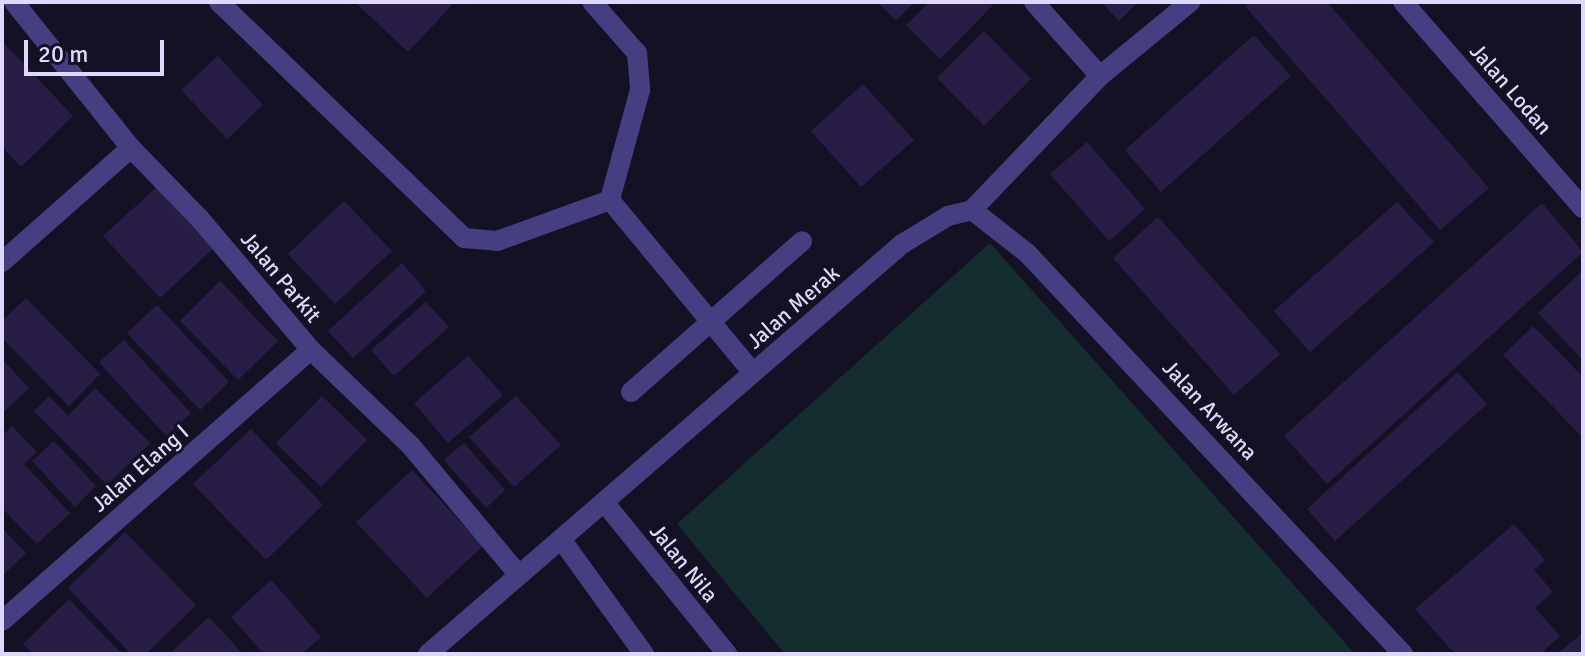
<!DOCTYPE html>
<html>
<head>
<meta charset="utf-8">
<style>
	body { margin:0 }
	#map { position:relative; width:1585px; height:656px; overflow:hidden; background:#151125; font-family:Signika,sans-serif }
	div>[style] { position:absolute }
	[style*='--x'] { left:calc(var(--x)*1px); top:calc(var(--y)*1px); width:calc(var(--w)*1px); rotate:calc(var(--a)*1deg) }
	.green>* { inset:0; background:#142e2f }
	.building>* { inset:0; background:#281e45 }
	.service>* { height:20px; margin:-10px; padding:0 10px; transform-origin:10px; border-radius:10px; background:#453f81 }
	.minor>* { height:20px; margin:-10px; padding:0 10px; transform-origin:10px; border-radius:10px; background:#453f81 }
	span { translate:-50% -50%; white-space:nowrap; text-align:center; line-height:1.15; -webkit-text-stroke:6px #151125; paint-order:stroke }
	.street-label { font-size:22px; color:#ded8fc }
	.frame { position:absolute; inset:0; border:4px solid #ded8fc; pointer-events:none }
	.scale { position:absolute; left:24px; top:40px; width:140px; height:36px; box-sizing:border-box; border:4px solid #ded8fc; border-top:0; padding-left:10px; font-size:24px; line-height:28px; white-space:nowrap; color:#ded8fc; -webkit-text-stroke:6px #151125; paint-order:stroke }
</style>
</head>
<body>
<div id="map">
	<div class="green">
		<i style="clip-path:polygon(990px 243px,1355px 654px,785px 654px,677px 524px)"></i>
	</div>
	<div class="building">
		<i style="clip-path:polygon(355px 2px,455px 2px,408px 52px)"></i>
		<i style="clip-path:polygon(877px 2px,915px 2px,896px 21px)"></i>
		<i style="clip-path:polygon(929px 2px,991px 2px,994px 4px,940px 59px,906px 25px)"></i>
		<i style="clip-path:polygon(1101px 2px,1138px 2px,1119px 21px)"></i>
		<i style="clip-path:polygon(1250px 2px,1327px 2px,1489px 188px,1440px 230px,1245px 6px)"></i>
		<i style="clip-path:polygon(984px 31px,1031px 79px,984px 126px,937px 78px)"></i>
		<i style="clip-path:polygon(1254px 35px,1291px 76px,1161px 192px,1125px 150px)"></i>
		<i style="clip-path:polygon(2px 41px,73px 116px,21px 167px,2px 147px)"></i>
		<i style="clip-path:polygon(218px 56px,263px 105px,227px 139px,181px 90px)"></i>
		<i style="clip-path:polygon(863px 84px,914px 140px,861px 187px,811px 131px)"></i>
		<i style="clip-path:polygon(1087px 142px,1145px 209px,1109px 241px,1050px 174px)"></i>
		<i style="clip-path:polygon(159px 185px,216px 246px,160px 298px,103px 236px)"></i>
		<i style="clip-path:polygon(344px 201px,392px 251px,335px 304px,288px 254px)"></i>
		<i style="clip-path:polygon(1397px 202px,1434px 242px,1310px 352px,1274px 311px)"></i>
		<i style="clip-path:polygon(1542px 203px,1583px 252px,1327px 484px,1284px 436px)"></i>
		<i style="clip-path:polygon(1158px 217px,1280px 354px,1234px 395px,1113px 258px)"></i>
		<i style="clip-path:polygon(402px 263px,426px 291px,353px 358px,328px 331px)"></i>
		<i style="clip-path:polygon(1583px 270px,1583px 360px,1538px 313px)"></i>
		<i style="clip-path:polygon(220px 281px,278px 341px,238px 380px,180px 321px)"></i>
		<i style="clip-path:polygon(26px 298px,100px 374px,69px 406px,2px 338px,2px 321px)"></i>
		<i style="clip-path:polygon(426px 302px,449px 327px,394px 376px,371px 350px)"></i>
		<i style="clip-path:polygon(157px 305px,229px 382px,200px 410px,127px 333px)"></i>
		<i style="clip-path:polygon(1533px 326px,1583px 377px,1583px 438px,1503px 355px)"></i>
		<i style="clip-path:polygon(124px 340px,191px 413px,166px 436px,99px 362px)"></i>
		<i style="clip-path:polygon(468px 356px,503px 395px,448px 443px,414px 403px)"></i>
		<i style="clip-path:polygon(2px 359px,29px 388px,2px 414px)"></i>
		<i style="clip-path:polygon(1458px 372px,1487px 404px,1335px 541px,1307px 509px)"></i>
		<i style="clip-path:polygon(95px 388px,150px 443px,107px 485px,34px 411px,49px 396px,68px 416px)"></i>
		<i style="clip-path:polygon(322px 396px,367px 440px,321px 487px,276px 443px)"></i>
		<i style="clip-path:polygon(516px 396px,561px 445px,514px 487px,469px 437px)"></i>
		<i style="clip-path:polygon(12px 426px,37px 452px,24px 464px,70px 513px,37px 544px,2px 508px,2px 436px)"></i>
		<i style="clip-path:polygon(251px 429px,323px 505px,266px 560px,193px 484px)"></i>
		<i style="clip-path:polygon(54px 441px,96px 486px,75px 507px,32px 461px)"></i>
		<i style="clip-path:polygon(464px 443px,505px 490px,486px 508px,444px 460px)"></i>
		<i style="clip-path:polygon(412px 470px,483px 546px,427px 598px,356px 522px)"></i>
		<i style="clip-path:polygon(1514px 524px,1545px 560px,1534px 570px,1553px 592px,1535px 608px,1560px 636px,1540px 654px,1455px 654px,1415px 609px)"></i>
		<i style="clip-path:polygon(2px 528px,26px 553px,2px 576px)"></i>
		<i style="clip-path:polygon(125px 532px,196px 605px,146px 654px,131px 654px,68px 588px)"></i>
		<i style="clip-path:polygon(271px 580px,321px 637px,302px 654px,264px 654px,231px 617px)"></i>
		<i style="clip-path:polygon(69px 599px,122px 654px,33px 654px,23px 644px)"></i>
		<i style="clip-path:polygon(209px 617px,243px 654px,169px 654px)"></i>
		<i style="clip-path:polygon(1583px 633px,1583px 654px,1557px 654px)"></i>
	</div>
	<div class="service">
		<i style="--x:219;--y:2;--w:340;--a:43.9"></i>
		<i style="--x:464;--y:238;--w:33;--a:5"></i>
		<i style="--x:497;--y:241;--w:120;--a:-19.9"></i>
		<i style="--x:592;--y:2;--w:68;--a:48.6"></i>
		<i style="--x:637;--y:53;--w:37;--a:85"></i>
		<i style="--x:640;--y:90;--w:114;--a:105.3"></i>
		<i style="--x:610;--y:200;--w:224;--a:50.4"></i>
		<i style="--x:631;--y:392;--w:228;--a:-41.4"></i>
		<i style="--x:561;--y:539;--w:142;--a:54.2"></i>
	</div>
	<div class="minor">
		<i style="--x:14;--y:2;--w:187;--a:51.3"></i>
		<i style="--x:131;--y:148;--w:99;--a:45.8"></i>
		<i style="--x:200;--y:219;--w:172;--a:49.7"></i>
		<i style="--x:311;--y:350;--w:139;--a:43.8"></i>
		<i style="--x:411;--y:446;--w:168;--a:50.1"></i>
		<i style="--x:1034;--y:2;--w:99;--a:48.3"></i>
		<i style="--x:1403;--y:2;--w:274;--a:48.9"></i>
		<i style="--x:972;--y:210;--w:70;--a:38"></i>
		<i style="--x:1027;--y:253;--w:550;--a:46.84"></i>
		<i style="--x:2;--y:262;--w:172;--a:-41.5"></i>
		<i style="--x:604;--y:502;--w:196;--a:51"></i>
		<i style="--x:2;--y:621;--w:411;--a:-41.3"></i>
		<i style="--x:428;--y:654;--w:627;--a:-40.86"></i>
		<i style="--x:902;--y:244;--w:54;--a:-31.3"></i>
		<i style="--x:948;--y:216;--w:25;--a:-14"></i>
		<i style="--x:972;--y:210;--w:185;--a:-46.3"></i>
		<i style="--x:1100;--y:76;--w:117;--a:-39.4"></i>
	</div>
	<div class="street-label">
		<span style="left:1511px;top:89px;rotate:49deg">Jalan Lodan</span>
		<span style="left:281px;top:277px;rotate:50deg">Jalan Parkit</span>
		<span style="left:793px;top:307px;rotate:-41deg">Jalan Merak</span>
		<span style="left:1210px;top:410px;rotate:47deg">Jalan Arwana</span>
		<span style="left:140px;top:468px;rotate:-41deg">Jalan Elang I</span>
		<span style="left:684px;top:563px;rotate:51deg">Jalan Nila</span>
	</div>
	<div class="frame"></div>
	<div class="scale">20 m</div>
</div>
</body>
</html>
